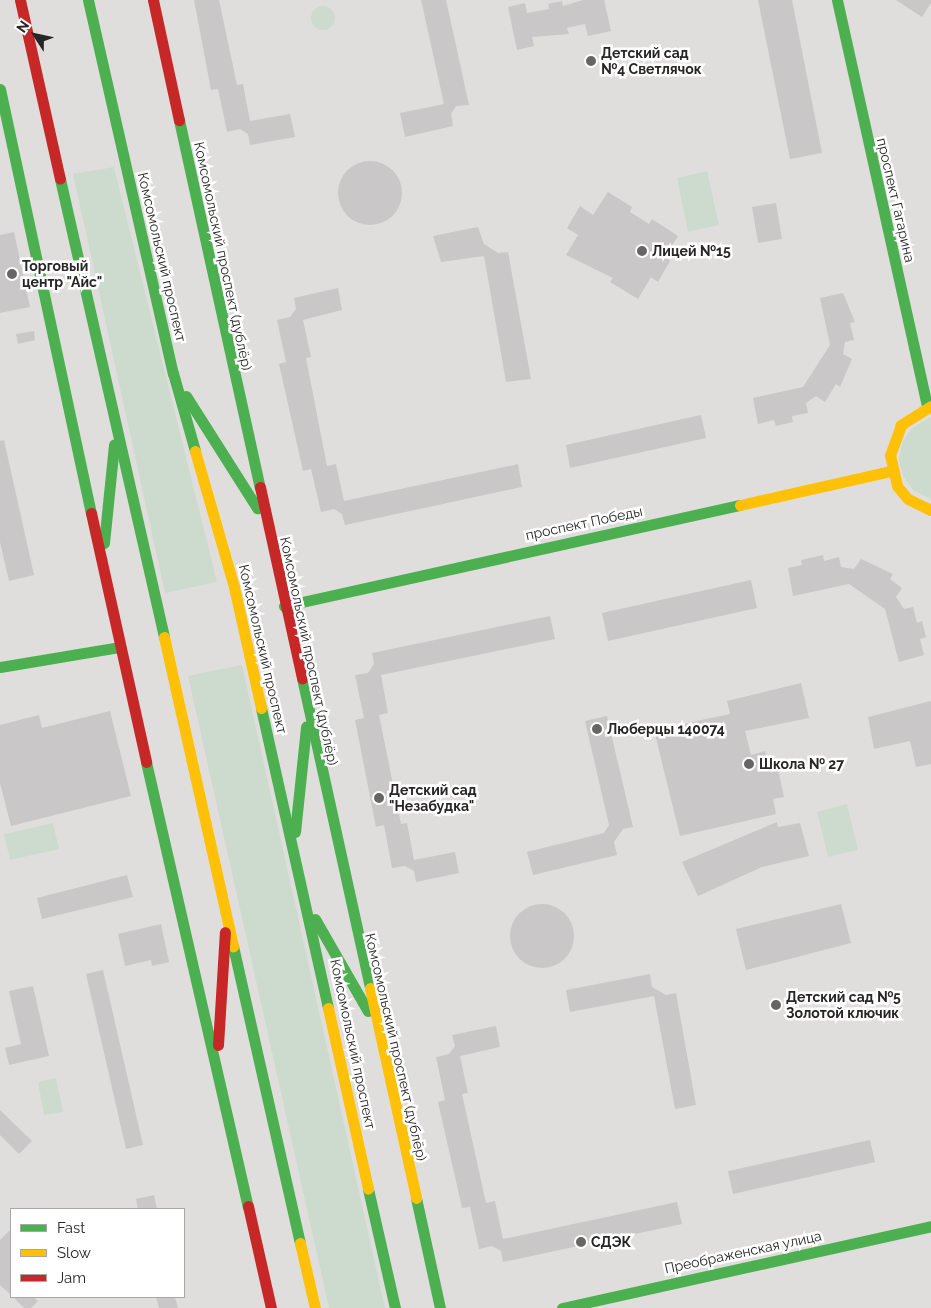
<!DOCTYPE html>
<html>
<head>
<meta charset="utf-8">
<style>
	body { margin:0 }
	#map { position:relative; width:931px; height:1308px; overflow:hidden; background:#e0dedd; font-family:Raleway,sans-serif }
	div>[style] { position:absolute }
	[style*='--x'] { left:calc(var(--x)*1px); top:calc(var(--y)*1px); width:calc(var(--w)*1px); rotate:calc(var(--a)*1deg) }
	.green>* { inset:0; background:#ccdbce }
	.round { border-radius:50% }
	.building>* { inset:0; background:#c9c7c7 }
	.fast>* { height:11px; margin:-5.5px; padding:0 5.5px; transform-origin:5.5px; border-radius:5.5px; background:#4caf50 }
	.slow>* { height:11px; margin:-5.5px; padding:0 5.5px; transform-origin:5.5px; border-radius:5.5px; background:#ffc107 }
	.jam>* { height:11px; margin:-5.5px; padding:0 5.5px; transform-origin:5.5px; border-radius:5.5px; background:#c62828 }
	.dots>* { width:14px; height:14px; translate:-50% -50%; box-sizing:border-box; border:2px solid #fff; border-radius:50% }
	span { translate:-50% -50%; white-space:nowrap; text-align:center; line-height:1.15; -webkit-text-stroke:5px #fff; paint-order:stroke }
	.poi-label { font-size:14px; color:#272525; font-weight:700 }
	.left { translate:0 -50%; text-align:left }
	.street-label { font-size:14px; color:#272525 }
	.legend { position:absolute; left:10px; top:1208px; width:175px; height:90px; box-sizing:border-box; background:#fff; border:1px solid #a9a8a8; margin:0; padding:6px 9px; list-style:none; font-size:15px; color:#272525 }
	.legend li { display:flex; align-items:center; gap:10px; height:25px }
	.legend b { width:25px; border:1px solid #a9a8a8 }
	.north { position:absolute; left:10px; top:10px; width:50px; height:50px; -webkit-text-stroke:4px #fff; paint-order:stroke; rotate:305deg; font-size:14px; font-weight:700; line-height:20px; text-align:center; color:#272525 }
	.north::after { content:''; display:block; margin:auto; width:18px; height:22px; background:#272525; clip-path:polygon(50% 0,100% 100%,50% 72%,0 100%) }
</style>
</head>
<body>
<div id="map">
	<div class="green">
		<i class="round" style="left:311px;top:6px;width:24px;height:24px"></i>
		<i style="clip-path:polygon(114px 167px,217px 582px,165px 593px,73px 174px)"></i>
		<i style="clip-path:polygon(707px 171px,719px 225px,688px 232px,677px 178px)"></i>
		<i style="clip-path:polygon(931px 417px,931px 499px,913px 490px,903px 476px,899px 460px,902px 443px,911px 429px)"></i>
		<i style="clip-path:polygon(242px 665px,385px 1308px,329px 1308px,188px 676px)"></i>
		<i style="clip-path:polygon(847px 804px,858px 850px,828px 857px,817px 812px)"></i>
		<i style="clip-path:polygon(53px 823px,59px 849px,10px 860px,4px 834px)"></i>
		<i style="clip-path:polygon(56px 1078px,63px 1112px,44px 1115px,38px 1082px)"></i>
	</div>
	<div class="building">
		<i style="clip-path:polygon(194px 0,219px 0,237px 85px,243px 84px,250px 121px,290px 114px,295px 137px,250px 145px,248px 134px,240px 129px,227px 132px,218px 89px,211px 90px)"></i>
		<i style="clip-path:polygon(421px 0,446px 0,469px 105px,456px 106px,451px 114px,453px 126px,405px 137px,400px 113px,444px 104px)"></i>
		<i style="clip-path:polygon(583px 0,604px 0,611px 31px,588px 36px,585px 24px,567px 28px,569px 34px,532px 37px,534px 46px,517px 50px,508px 7px,525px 3px,527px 13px,549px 9px,548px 4px,562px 1px,563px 6px)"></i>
		<i style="clip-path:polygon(758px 0,792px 0,822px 153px,790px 159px)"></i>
		<i style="clip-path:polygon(896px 0,931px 0,931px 3px,922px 17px)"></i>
		<i class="round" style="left:338px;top:161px;width:64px;height:64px"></i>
		<i style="clip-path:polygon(608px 192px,632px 207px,630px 212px,649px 224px,652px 219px,678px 236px,665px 257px,670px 261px,658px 282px,651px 277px,638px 299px,610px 282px,613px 278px,566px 255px,578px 235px,567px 228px,580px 206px,593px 215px)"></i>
		<i style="clip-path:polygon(776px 203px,782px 239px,758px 243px,752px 207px)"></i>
		<i style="clip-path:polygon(478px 227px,484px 244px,498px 253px,508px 252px,531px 379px,506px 382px,484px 256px,441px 262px,433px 236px)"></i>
		<i style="clip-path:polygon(14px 232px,30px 307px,0 313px,0 235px)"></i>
		<i style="clip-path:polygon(338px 288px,342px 310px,303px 320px,311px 357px,306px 358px,327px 466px,336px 464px,344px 501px,518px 464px,522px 487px,345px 525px,342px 514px,334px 509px,321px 512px,311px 469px,303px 471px,279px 364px,286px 362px,277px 320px,290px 317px,296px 309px,294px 298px)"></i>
		<i style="clip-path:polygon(843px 293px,855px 322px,850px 323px,854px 340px,845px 342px,843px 354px,852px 359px,840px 387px,836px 384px,825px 402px,816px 396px,806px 403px,808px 413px,792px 416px,793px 422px,776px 426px,774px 420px,758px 424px,753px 398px,803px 387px,830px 345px,820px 298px)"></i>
		<i style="clip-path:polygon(34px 331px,35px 340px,18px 344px,16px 334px)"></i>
		<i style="clip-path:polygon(701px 415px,706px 438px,570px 468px,566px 445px)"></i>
		<i style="clip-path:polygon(4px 440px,34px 575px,9px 581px,0 542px,0 441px)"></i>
		<i style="clip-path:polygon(823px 555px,824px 561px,839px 557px,841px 567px,854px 569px,861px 559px,893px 574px,890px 579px,902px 588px,896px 597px,904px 609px,913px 607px,917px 623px,922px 621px,926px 637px,920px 639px,924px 655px,899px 662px,885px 609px,849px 584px,793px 596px,788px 568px,802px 565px,801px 560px)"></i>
		<i style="clip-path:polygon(751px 580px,757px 608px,608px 641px,602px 613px)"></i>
		<i style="clip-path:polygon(550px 616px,555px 639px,381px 675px,388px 713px,379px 715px,401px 824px,407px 823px,414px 860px,455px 852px,459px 873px,416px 882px,414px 871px,405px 866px,392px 868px,384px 825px,376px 827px,355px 720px,364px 718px,355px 675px,368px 673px,374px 664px,372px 653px)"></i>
		<i style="clip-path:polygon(801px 683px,809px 718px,745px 731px,751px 755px,765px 751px,768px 767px,777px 765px,784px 797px,773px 799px,776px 814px,680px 836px,654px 730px,730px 714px,727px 701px)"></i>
		<i style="clip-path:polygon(931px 701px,931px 764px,916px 767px,910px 741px,874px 749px,868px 717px)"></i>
		<i style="clip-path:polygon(110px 711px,131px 796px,11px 826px,0 783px,0 725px,39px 715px,42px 728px)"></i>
		<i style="clip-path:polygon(607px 716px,633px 827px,623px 829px,614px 842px,617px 855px,533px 875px,527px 852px,604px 833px,609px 825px,585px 721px)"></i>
		<i style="clip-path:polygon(777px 822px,778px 827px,800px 823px,809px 856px,762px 867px,698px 896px,682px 862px)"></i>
		<i style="clip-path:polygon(127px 875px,133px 897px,42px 919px,37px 898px)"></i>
		<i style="clip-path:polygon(841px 904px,851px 943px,746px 970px,736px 929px)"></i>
		<i class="round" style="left:510px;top:904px;width:64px;height:64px"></i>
		<i style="clip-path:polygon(161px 924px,169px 962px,152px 966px,151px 960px,125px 966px,118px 934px)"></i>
		<i style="clip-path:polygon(103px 970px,143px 1145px,126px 1149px,86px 974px)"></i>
		<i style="clip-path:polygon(650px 974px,652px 987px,666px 995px,676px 993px,696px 1105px,675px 1109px,654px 996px,570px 1012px,566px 990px)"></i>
		<i style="clip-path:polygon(33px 986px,49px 1056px,9px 1065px,5px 1048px,21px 1044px,9px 991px)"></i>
		<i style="clip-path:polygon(496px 1026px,500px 1047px,460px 1056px,468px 1093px,462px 1094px,486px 1203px,495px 1201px,503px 1239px,677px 1202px,682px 1224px,503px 1262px,501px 1251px,492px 1246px,479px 1249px,470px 1207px,462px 1208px,438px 1102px,445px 1100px,436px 1057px,449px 1054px,455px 1046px,452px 1035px)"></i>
		<i style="clip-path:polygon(0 1110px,32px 1141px,19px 1154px,0 1135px)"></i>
		<i style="clip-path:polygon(870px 1140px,875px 1162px,733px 1194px,728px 1171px)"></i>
		<i style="clip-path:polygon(154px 1195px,157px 1209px,138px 1209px,136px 1199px)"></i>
		<i style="clip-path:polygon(11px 1229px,11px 1295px,0 1285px,0 1240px)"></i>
		<i style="clip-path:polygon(13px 1297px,33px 1297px,38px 1301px,31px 1308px,24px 1308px)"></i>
		<i style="clip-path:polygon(156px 1297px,175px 1297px,178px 1308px,159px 1308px)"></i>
	</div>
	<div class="fast">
		<i style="--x:88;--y:0;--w:383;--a:77.2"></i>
		<i style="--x:173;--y:373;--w:81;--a:74.2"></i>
		<i style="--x:837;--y:0;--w:417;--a:77.5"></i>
		<i style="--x:0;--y:89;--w:434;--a:77.9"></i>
		<i style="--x:179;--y:120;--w:376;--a:77.6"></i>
		<i style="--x:60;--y:179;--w:470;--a:77.2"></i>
		<i style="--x:186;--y:396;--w:133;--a:57.6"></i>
		<i style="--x:104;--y:543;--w:99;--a:-84.2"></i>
		<i style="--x:284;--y:606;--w:467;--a:-12.5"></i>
		<i style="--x:0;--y:667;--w:122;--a:-9.5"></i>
		<i style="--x:302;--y:678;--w:317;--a:77.6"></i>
		<i style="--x:261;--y:708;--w:307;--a:77.4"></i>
		<i style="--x:146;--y:762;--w:456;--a:77.1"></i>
		<i style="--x:295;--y:832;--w:106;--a:-84"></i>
		<i style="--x:315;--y:919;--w:106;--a:60.1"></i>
		<i style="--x:233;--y:946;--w:304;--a:77.3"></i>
		<i style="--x:368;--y:1189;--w:122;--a:77.2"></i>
		<i style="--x:416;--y:1198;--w:113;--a:77.7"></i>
		<i style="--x:562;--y:1308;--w:378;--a:-12.5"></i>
	</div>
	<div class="slow">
		<i style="--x:931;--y:406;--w:36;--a:148"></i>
		<i style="--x:901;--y:425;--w:32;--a:110"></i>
		<i style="--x:890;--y:455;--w:32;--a:77"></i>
		<i style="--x:897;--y:486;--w:17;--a:50"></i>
		<i style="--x:908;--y:499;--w:25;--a:26"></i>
		<i style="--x:195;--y:451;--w:141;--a:74"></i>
		<i style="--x:234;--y:587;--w:124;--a:77.4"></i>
		<i style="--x:740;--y:505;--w:155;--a:-12.7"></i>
		<i style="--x:164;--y:637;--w:317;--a:77.4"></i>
		<i style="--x:370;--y:988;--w:215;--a:77.6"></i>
		<i style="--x:328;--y:1008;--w:185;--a:77.5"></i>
		<i style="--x:300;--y:1243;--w:67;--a:77"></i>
	</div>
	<div class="jam">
		<i style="--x:20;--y:0;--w:183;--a:77.4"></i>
		<i style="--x:153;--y:0;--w:123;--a:77.8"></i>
		<i style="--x:260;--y:487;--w:196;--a:77.6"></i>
		<i style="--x:91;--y:513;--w:255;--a:77.5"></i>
		<i style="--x:218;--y:1045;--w:113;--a:-86.5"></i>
		<i style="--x:248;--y:1206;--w:105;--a:77.3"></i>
	</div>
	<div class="dots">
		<i style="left:591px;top:61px;background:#686665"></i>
		<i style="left:642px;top:251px;background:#686665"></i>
		<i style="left:12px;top:274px;background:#686665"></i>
		<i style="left:597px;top:729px;background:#686665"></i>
		<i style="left:749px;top:764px;background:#686665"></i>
		<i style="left:379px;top:798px;background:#686665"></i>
		<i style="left:776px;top:1005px;background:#686665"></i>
		<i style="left:581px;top:1242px;background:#686665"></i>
	</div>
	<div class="poi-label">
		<span class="left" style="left:601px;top:61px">Детский сад<br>№4 Светлячок</span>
		<span class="left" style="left:652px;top:251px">Лицей №15</span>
		<span class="left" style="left:22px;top:274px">Торговый<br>центр "Айс"</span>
		<span class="left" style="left:607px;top:729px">Люберцы 140074</span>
		<span class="left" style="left:759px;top:764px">Школа № 27</span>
		<span class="left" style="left:389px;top:798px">Детский сад<br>"Незабудка"</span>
		<span class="left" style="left:786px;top:1005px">Детский сад №5<br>Золотой ключик</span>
		<span class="left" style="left:591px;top:1242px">СДЭК</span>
	</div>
	<div class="street-label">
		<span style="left:896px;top:200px;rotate:77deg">проспект Гагарина</span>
		<span style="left:223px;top:256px;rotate:78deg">Комсомольский проспект (дублёр)</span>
		<span style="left:162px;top:257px;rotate:77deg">Комсомольский проспект</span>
		<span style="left:584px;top:523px;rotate:-12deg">проспект Победы</span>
		<span style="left:263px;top:649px;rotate:77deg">Комсомольский проспект</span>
		<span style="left:309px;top:651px;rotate:78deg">Комсомольский проспект (дублёр)</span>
		<span style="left:353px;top:1044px;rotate:78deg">Комсомольский проспект</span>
		<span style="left:396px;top:1047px;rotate:77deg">Комсомольский проспект (дублёр)</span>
		<span style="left:743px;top:1252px;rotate:-12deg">Преображенская улица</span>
	</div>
	<ul class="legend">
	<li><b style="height:6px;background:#4caf50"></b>Fast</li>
	<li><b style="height:6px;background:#ffc107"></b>Slow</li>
	<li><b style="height:6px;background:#c62828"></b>Jam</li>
	</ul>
	<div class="north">N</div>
</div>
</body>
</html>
